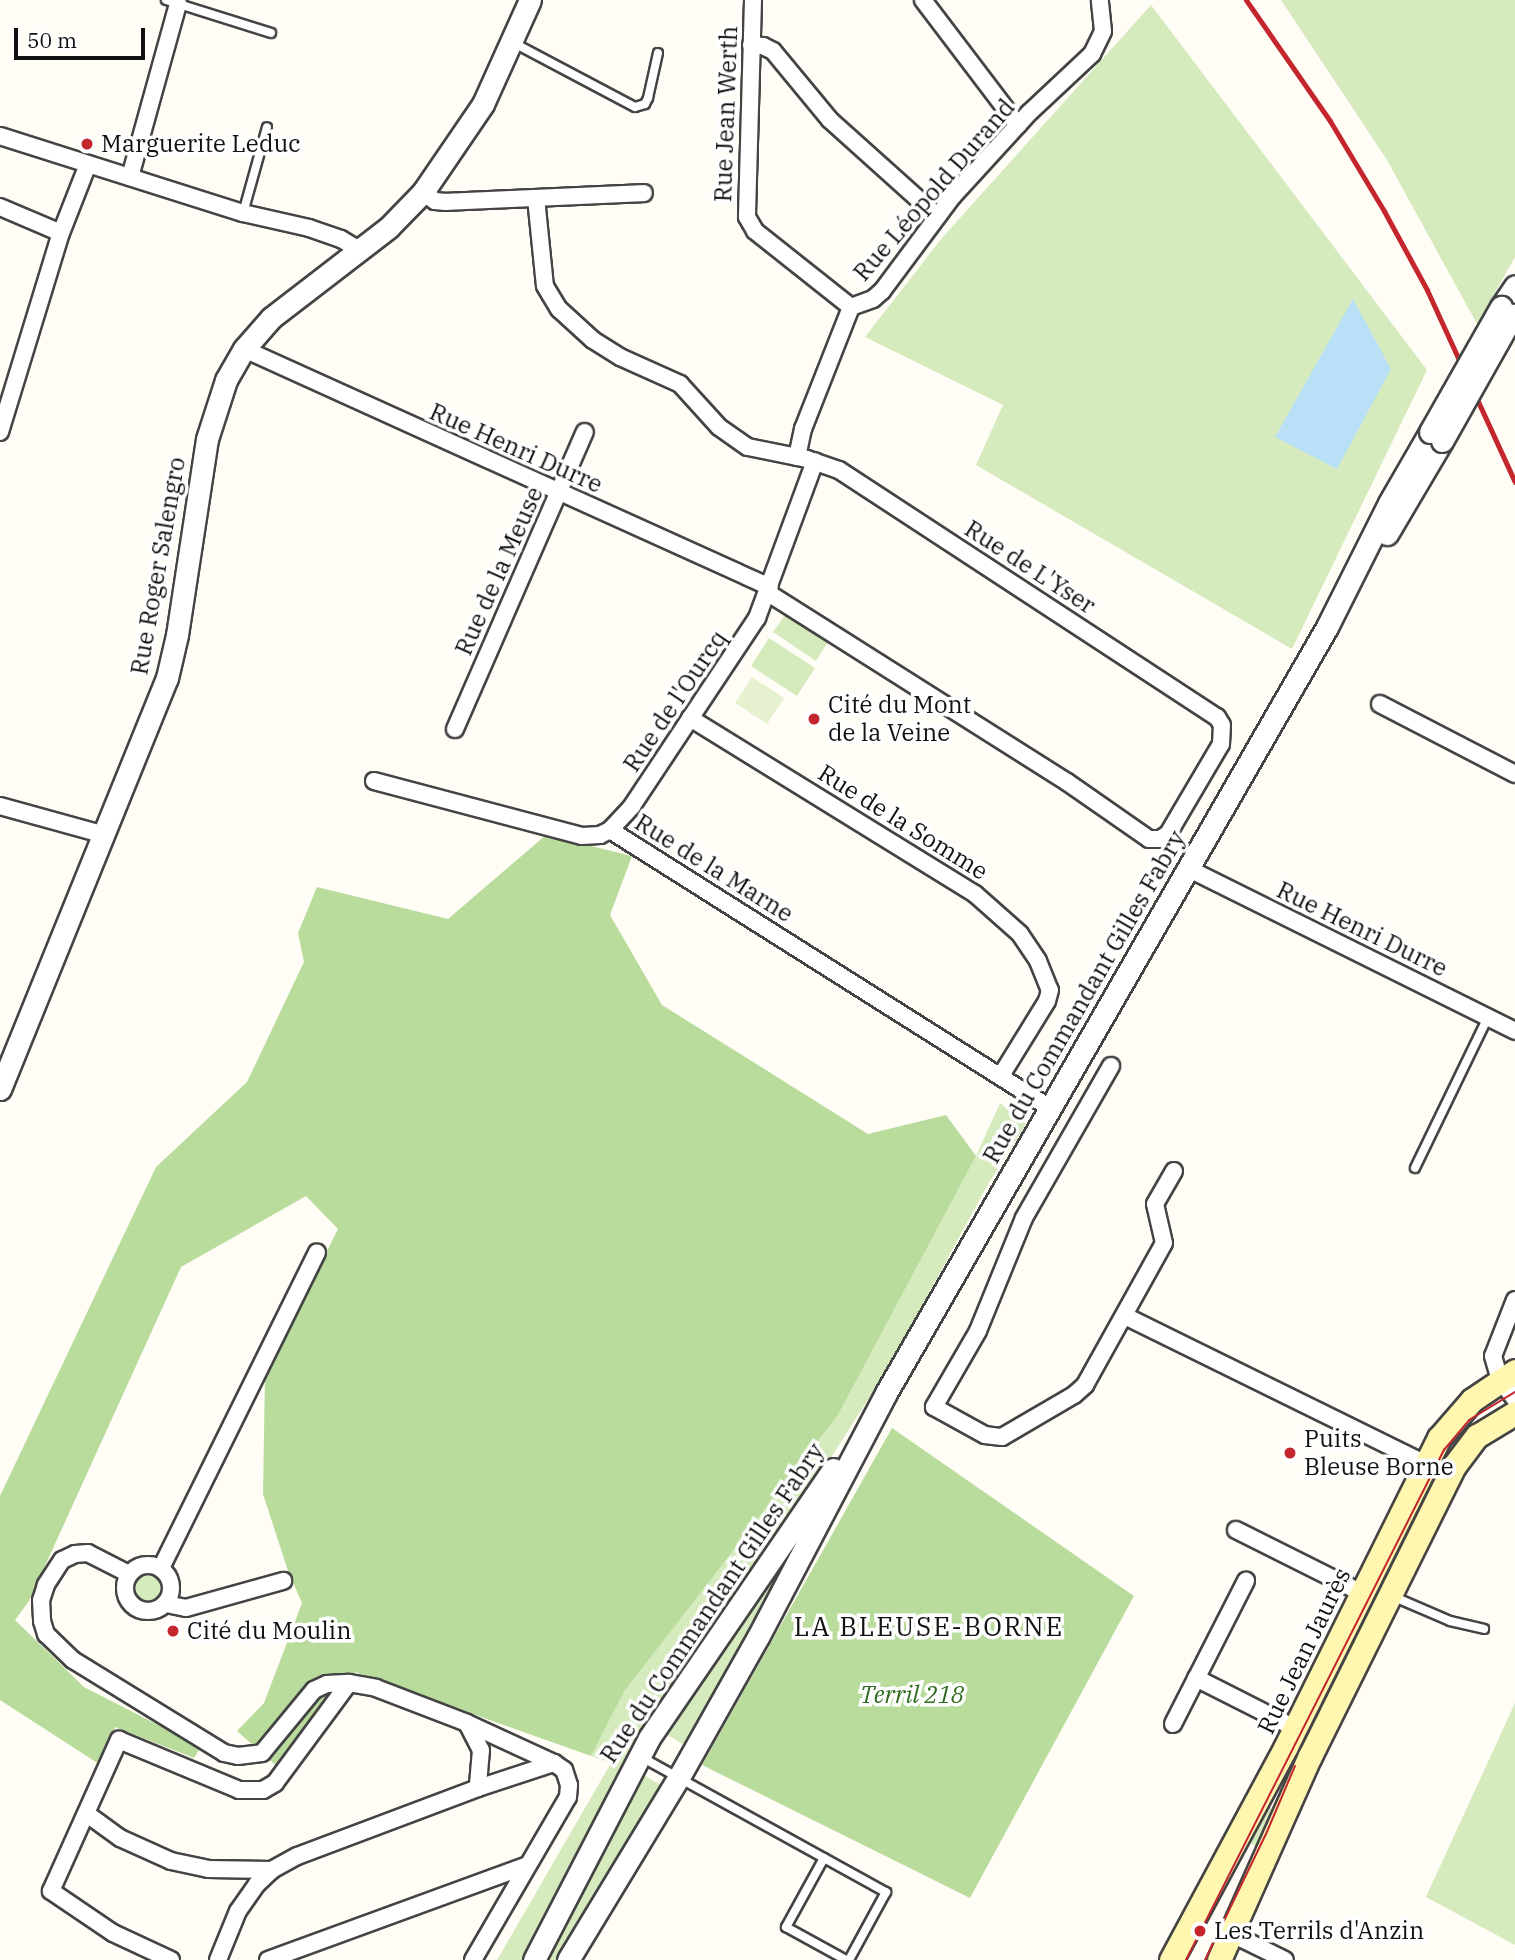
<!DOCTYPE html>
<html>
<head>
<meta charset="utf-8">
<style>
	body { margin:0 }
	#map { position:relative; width:1515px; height:1960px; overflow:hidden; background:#fffdf5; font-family:"IBM Plex Serif",serif }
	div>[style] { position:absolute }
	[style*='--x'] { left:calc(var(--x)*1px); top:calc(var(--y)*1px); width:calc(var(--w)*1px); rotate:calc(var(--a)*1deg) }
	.green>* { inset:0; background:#d5ebbd }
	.round { border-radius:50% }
	.forest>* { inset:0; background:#b9dc9c }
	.pitch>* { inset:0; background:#e6f2cf }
	.water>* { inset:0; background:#b9e0f7 }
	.roads { filter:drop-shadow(2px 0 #444) drop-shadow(-2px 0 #444) drop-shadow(0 2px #444) drop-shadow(0 -2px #444) }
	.service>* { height:8px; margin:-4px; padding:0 4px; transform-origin:4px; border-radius:4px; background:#fff }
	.minor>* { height:16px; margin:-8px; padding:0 8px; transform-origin:8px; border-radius:8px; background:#fff }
	.minor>.ring { margin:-8px; padding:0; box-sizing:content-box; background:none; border:16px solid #fff; border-radius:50% }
	.tertiary>* { height:21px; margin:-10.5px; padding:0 10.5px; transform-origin:10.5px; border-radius:10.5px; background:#fff }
	.secondary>* { height:23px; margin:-11.5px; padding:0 11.5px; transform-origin:11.5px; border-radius:11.5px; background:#fff6b0 }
	.tram>* { height:2px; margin:-1px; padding:0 1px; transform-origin:1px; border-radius:1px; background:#c4262e }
	.rail>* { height:5px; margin:-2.5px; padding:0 2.5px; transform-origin:2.5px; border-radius:2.5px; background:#c4262e }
	.bridges { filter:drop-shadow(2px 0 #444) drop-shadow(-2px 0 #444) drop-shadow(0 2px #444) drop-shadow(0 -2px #444) }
	.tertiary-bridge>* { height:21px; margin:-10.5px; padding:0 10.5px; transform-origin:10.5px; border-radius:10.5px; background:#fff }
	.dots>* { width:19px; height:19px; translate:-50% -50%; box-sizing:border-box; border:4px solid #fff; border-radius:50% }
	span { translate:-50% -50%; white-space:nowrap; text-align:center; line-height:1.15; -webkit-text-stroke:7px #fff; paint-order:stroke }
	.street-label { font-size:24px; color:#111 }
	.poi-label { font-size:24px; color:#111 }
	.left { translate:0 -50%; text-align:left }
	.park-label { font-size:24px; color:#2f6b1f; font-style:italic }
	.neighbourhood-label { font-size:26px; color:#111; letter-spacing:2px }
	.scale { position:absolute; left:14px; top:28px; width:131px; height:32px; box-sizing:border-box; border:4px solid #111; border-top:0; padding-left:9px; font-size:21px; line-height:24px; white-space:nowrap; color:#111; -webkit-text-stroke:5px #fff; paint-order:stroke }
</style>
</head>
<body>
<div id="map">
	<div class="green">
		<i style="clip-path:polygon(1281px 0,1515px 0,1515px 257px,1477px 324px,1387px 160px)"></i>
		<i style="clip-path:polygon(1151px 5px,1427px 370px,1292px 649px,976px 465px,1003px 405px,865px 337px,942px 238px)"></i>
		<i style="clip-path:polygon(785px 615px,828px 642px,816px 661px,773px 632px)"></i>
		<i style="clip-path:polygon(769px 638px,815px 668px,797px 696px,751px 666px)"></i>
		<i style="clip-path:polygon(1000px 1103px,1026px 1124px,987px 1186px,888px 1368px,799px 1508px,635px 1738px,522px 1960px,497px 1960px,611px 1763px,591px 1756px,624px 1692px,838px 1415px,976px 1156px)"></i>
		<i style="clip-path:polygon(792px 1545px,799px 1550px,687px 1747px,661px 1731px)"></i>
		<i class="round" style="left:134px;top:1574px;width:28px;height:28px"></i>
		<i style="clip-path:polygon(1515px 1703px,1515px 1945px,1426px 1897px)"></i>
		<i style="clip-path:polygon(638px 1772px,665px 1787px,561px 1960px,540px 1960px)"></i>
		<i style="clip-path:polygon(1268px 1806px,1272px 1809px,1256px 1846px,1247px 1842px)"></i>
	</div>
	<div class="forest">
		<i style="clip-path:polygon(546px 835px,632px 856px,610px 915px,662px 1005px,868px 1134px,946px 1115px,976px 1156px,838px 1415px,624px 1692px,591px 1756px,355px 1672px,280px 1769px,237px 1731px,264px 1703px,302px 1603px,288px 1571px,263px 1494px,265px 1375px,338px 1229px,306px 1196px,181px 1267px,29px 1601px,15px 1620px,84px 1687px,201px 1747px,194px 1758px,115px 1727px,102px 1766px,0 1700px,0 1496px,156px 1167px,247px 1082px,304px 962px,298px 933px,317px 887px,448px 919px)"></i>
		<i style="clip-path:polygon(892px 1428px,1134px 1596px,970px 1898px,702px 1765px)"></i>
	</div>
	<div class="pitch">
		<i style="clip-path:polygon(752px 677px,784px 698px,767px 724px,735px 703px)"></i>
	</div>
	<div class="water">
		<i style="clip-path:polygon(1353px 299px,1391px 369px,1337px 469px,1275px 437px)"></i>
	</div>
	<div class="roads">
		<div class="service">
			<i style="--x:166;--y:0;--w:110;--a:17.4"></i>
			<i style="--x:512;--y:42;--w:139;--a:27.9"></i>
			<i style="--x:635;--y:107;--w:10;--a:-17"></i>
			<i style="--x:645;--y:104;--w:7;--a:-63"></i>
			<i style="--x:648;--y:98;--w:46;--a:-77.5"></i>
			<i style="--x:243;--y:213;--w:89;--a:-74.4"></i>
			<i style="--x:1415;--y:1168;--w:168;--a:-64.2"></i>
			<i style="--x:1392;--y:1596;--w:63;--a:23.3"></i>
			<i style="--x:1450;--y:1621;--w:35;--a:13"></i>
			<i style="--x:641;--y:1757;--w:280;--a:28.9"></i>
			<i style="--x:886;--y:1892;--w:77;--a:118.6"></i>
			<i style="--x:824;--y:1858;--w:79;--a:118.8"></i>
			<i style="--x:786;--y:1927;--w:68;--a:28.8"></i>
		</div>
		<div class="minor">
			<i style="--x:753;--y:0;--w:217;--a:91.6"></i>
			<i style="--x:747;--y:217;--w:16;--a:60"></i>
			<i style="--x:755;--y:231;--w:122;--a:38.4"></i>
			<i style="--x:923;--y:0;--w:157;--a:52.8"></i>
			<i style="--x:751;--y:45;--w:12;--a:5"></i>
			<i style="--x:763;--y:46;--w:11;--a:27"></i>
			<i style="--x:773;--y:51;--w:89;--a:50.4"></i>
			<i style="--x:830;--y:120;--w:144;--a:41.9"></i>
			<i style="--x:0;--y:136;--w:255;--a:17.6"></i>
			<i style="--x:243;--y:213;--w:68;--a:12.8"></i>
			<i style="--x:309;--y:228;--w:34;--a:19"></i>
			<i style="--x:341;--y:239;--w:21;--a:31"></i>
			<i style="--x:130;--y:177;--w:180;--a:-74.5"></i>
			<i style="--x:423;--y:192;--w:15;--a:37"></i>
			<i style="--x:435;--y:201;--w:11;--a:5"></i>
			<i style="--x:446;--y:202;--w:198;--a:-2.6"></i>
			<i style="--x:536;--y:198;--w:88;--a:84.2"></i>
			<i style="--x:545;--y:286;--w:27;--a:59"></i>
			<i style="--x:559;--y:309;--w:46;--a:42.4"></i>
			<i style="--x:593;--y:340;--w:32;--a:32"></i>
			<i style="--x:620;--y:357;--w:66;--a:24.2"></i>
			<i style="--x:680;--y:384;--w:58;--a:47.8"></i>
			<i style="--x:719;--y:427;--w:35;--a:35"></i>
			<i style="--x:748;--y:447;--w:60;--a:11.5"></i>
			<i style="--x:807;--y:459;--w:34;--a:19"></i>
			<i style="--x:839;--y:470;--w:452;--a:33.2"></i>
			<i style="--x:1217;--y:717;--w:9;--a:58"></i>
			<i style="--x:1222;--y:725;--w:19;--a:93"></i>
			<i style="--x:1221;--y:744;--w:104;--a:120.5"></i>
			<i style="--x:1168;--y:834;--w:9;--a:148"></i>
			<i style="--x:1160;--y:839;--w:11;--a:180"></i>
			<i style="--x:1149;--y:839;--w:100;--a:-145.2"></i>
			<i style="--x:1067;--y:782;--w:354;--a:-147.7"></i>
			<i style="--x:0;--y:207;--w:66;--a:23.1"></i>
			<i style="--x:244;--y:349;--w:577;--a:24.35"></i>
			<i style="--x:0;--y:432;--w:208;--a:-73"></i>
			<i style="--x:61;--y:233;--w:74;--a:-68.6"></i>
			<i style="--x:797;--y:457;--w:29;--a:-78"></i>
			<i style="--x:803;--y:429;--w:131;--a:-68.5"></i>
			<i style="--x:851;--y:307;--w:23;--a:-20"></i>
			<i style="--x:873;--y:299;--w:12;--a:-42"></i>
			<i style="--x:882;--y:291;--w:117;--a:-53.3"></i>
			<i style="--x:952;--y:197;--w:115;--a:-47.5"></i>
			<i style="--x:1030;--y:112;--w:85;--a:-43.1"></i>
			<i style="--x:1092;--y:54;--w:25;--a:-64"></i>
			<i style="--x:1103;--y:31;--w:31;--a:-96"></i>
			<i style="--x:1380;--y:704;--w:152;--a:27.4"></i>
			<i style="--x:690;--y:718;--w:335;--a:31.7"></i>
			<i style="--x:975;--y:894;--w:60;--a:41.6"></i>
			<i style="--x:1020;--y:934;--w:32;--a:56"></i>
			<i style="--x:1038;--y:961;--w:31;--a:68"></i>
			<i style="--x:1050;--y:990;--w:11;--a:105"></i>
			<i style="--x:1047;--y:1001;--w:89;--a:121.7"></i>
			<i style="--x:455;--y:729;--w:324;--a:-66.4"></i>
			<i style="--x:374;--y:781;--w:215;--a:14.8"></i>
			<i style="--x:582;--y:836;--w:18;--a:-3"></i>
			<i style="--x:600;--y:835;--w:11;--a:-27"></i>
			<i style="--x:610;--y:830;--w:33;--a:-47"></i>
			<i style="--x:632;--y:806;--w:226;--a:-56.4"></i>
			<i style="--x:757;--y:618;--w:167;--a:-69.7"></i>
			<i style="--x:0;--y:806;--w:109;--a:15.4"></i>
			<i style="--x:610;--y:830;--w:520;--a:32.29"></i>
			<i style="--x:1189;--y:869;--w:364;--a:26.4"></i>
			<i style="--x:1111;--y:1066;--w:175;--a:119.8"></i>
			<i style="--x:1024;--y:1218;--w:122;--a:112.2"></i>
			<i style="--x:978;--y:1331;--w:88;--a:120.1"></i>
			<i style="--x:934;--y:1407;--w:58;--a:28.8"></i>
			<i style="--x:985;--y:1435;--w:17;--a:7"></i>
			<i style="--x:1002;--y:1437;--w:83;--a:-30.3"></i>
			<i style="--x:1074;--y:1395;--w:15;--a:-42"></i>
			<i style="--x:1085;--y:1385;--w:162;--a:-60.9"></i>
			<i style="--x:1164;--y:1243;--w:40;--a:-103"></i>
			<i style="--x:1155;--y:1204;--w:38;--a:-60"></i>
			<i style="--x:1515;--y:1300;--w:60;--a:111.4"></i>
			<i style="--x:1493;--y:1356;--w:25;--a:74"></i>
			<i style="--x:1500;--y:1380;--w:24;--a:52"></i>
			<i style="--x:1125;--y:1316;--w:335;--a:26.2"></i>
			<i style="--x:1236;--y:1530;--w:141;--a:26.6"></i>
			<i class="ring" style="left:125px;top:1565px;width:30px;height:30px"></i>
			<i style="--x:161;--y:1568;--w:352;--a:-63.7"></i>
			<i style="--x:129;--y:1574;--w:46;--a:-152.9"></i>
			<i style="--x:88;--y:1553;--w:13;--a:176"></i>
			<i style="--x:75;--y:1554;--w:14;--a:155"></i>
			<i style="--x:62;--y:1560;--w:30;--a:123"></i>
			<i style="--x:46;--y:1585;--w:16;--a:108"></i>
			<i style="--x:41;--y:1600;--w:21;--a:87"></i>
			<i style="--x:42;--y:1621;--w:14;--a:73"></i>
			<i style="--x:46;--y:1634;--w:37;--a:44"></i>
			<i style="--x:73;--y:1660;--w:177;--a:31.6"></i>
			<i style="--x:224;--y:1753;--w:14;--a:12"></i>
			<i style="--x:238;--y:1756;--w:24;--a:-7"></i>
			<i style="--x:262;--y:1753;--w:82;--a:-50.5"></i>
			<i style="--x:314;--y:1690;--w:14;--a:-25"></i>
			<i style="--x:327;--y:1684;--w:22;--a:-3"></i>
			<i style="--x:349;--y:1683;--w:27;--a:10"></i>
			<i style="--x:376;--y:1688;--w:97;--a:21"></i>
			<i style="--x:467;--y:1723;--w:30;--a:63"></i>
			<i style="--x:481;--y:1750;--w:38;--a:95"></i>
			<i style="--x:478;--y:1788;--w:193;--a:159.4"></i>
			<i style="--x:297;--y:1856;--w:29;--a:151"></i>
			<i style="--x:272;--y:1870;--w:21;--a:137"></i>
			<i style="--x:257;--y:1884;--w:33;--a:125"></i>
			<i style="--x:238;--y:1911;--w:53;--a:112.2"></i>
			<i style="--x:166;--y:1604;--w:20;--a:11"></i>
			<i style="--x:186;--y:1608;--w:101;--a:-15.6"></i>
			<i style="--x:1196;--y:1678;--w:111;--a:26.8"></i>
			<i style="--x:467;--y:1723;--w:96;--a:24.7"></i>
			<i style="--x:1173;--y:1724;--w:161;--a:-63"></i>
			<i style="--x:87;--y:1814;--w:41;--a:36"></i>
			<i style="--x:120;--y:1838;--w:56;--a:24.3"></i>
			<i style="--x:171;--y:1861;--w:38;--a:12"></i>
			<i style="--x:208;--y:1869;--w:64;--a:0.9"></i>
			<i style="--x:1230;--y:1933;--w:61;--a:26.1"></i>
			<i style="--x:171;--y:1960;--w:64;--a:-155"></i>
			<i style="--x:113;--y:1933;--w:75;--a:-145.9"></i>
			<i style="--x:51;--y:1891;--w:166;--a:-65.8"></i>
			<i style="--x:119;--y:1740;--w:130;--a:22.6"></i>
			<i style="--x:239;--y:1790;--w:24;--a:0"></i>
			<i style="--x:263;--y:1790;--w:14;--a:-30"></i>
			<i style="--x:275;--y:1783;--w:124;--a:-53.5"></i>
			<i style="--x:268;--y:1960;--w:276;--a:-20.1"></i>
			<i style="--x:473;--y:1960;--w:189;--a:-59.8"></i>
			<i style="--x:568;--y:1797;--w:12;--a:-85"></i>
			<i style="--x:569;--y:1785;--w:16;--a:-108"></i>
			<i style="--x:564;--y:1770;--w:12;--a:-145"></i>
			<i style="--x:554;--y:1763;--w:80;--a:161.8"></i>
		</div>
		<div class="tertiary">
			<i style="--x:1501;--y:307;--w:25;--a:-56"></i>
			<i style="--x:1387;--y:534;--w:108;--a:-59.4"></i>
			<i style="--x:0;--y:1089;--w:444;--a:-67.9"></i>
			<i style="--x:167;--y:678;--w:44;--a:-76.9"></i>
			<i style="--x:177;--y:635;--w:198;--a:-81.3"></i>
			<i style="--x:207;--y:439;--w:62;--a:-72.1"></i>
			<i style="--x:226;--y:380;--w:36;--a:-60"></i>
			<i style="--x:244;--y:349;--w:41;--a:-48.9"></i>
			<i style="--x:271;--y:318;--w:149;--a:-37.6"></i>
			<i style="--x:389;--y:227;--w:49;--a:-45.8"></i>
			<i style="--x:423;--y:192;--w:107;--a:-55.7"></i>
			<i style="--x:483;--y:104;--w:114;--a:-65.7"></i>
			<i style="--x:534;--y:1960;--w:250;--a:-62.6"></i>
			<i style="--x:649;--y:1738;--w:326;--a:-55.6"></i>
			<i style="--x:568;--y:1960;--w:214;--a:-58.8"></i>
			<i style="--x:679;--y:1777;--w:161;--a:-60.6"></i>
			<i style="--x:758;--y:1637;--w:276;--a:-62.3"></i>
			<i style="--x:886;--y:1393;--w:884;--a:-60.07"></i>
			<i style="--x:1327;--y:627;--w:139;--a:-63.4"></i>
			<i style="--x:1389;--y:503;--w:82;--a:-60"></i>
		</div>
		<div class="secondary">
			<i style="--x:1171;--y:1960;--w:243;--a:-61.7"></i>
			<i style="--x:1286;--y:1746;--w:344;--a:-63.6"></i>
			<i style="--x:1439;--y:1438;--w:50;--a:-49"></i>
			<i style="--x:1472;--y:1400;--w:52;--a:-34"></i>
			<i style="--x:1219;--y:1960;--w:223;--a:-66"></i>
			<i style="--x:1310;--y:1756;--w:324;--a:-63.6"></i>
			<i style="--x:1454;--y:1466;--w:38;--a:-53"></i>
			<i style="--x:1477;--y:1436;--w:44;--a:-31.2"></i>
		</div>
	</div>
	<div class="tram">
		<i style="--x:1186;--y:1960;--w:572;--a:-63.17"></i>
		<i style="--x:1444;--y:1450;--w:39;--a:-50"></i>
		<i style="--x:1469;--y:1420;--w:54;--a:-31.3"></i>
		<i style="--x:1205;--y:1960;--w:140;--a:-64.2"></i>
		<i style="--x:1266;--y:1834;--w:74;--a:-66.9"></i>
	</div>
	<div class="rail">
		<i style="--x:1246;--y:0;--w:147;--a:55.2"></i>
		<i style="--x:1330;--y:121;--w:105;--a:59"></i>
		<i style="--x:1384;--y:211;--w:90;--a:61.4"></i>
		<i style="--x:1427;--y:290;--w:211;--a:65.4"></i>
	</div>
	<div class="bridges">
		<div class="tertiary-bridge">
			<i style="--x:1430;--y:432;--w:144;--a:-60.4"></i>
			<i style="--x:1442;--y:441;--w:145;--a:-60.6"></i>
		</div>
	</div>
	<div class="dots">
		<i style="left:87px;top:144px;background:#c4262e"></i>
		<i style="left:814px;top:719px;background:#c4262e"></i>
		<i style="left:1290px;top:1453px;background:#c4262e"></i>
		<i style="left:173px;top:1631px;background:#c4262e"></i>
		<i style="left:1200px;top:1931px;background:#c4262e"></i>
	</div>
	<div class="street-label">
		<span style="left:726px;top:114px;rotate:-88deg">Rue Jean Werth</span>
		<span style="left:934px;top:190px;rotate:-49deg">Rue Léopold Durand</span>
		<span style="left:516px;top:448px;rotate:24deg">Rue Henri Durre</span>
		<span style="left:158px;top:566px;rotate:-80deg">Rue Roger Salengro</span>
		<span style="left:1030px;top:567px;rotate:33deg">Rue de L'Yser</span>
		<span style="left:499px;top:571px;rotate:-66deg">Rue de la Meuse</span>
		<span style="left:675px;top:701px;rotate:-56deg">Rue de l'Ourcq</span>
		<span style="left:903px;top:822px;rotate:32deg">Rue de la Somme</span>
		<span style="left:714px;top:868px;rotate:32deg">Rue de la Marne</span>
		<span style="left:1362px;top:929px;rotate:26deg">Rue Henri Durre</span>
		<span style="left:1084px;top:997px;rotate:-60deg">Rue du Commandant Gilles Fabry</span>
		<span style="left:712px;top:1603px;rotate:-56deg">Rue du Commandant Gilles Fabry</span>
		<span style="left:1304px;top:1651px;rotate:-64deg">Rue Jean Jaurès</span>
	</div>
	<div class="poi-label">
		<span class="left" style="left:101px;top:144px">Marguerite Leduc</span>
		<span class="left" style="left:828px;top:719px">Cité du Mont<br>de la Veine</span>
		<span class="left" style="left:1304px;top:1453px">Puits<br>Bleuse Borne</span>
		<span class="left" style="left:187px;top:1631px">Cité du Moulin</span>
		<span class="left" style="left:1214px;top:1931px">Les Terrils d'Anzin</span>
	</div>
	<div class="park-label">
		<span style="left:912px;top:1695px">Terril 218</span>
	</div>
	<div class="neighbourhood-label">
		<span style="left:929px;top:1627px">LA BLEUSE-BORNE</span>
	</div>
	<div class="scale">50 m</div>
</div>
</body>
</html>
